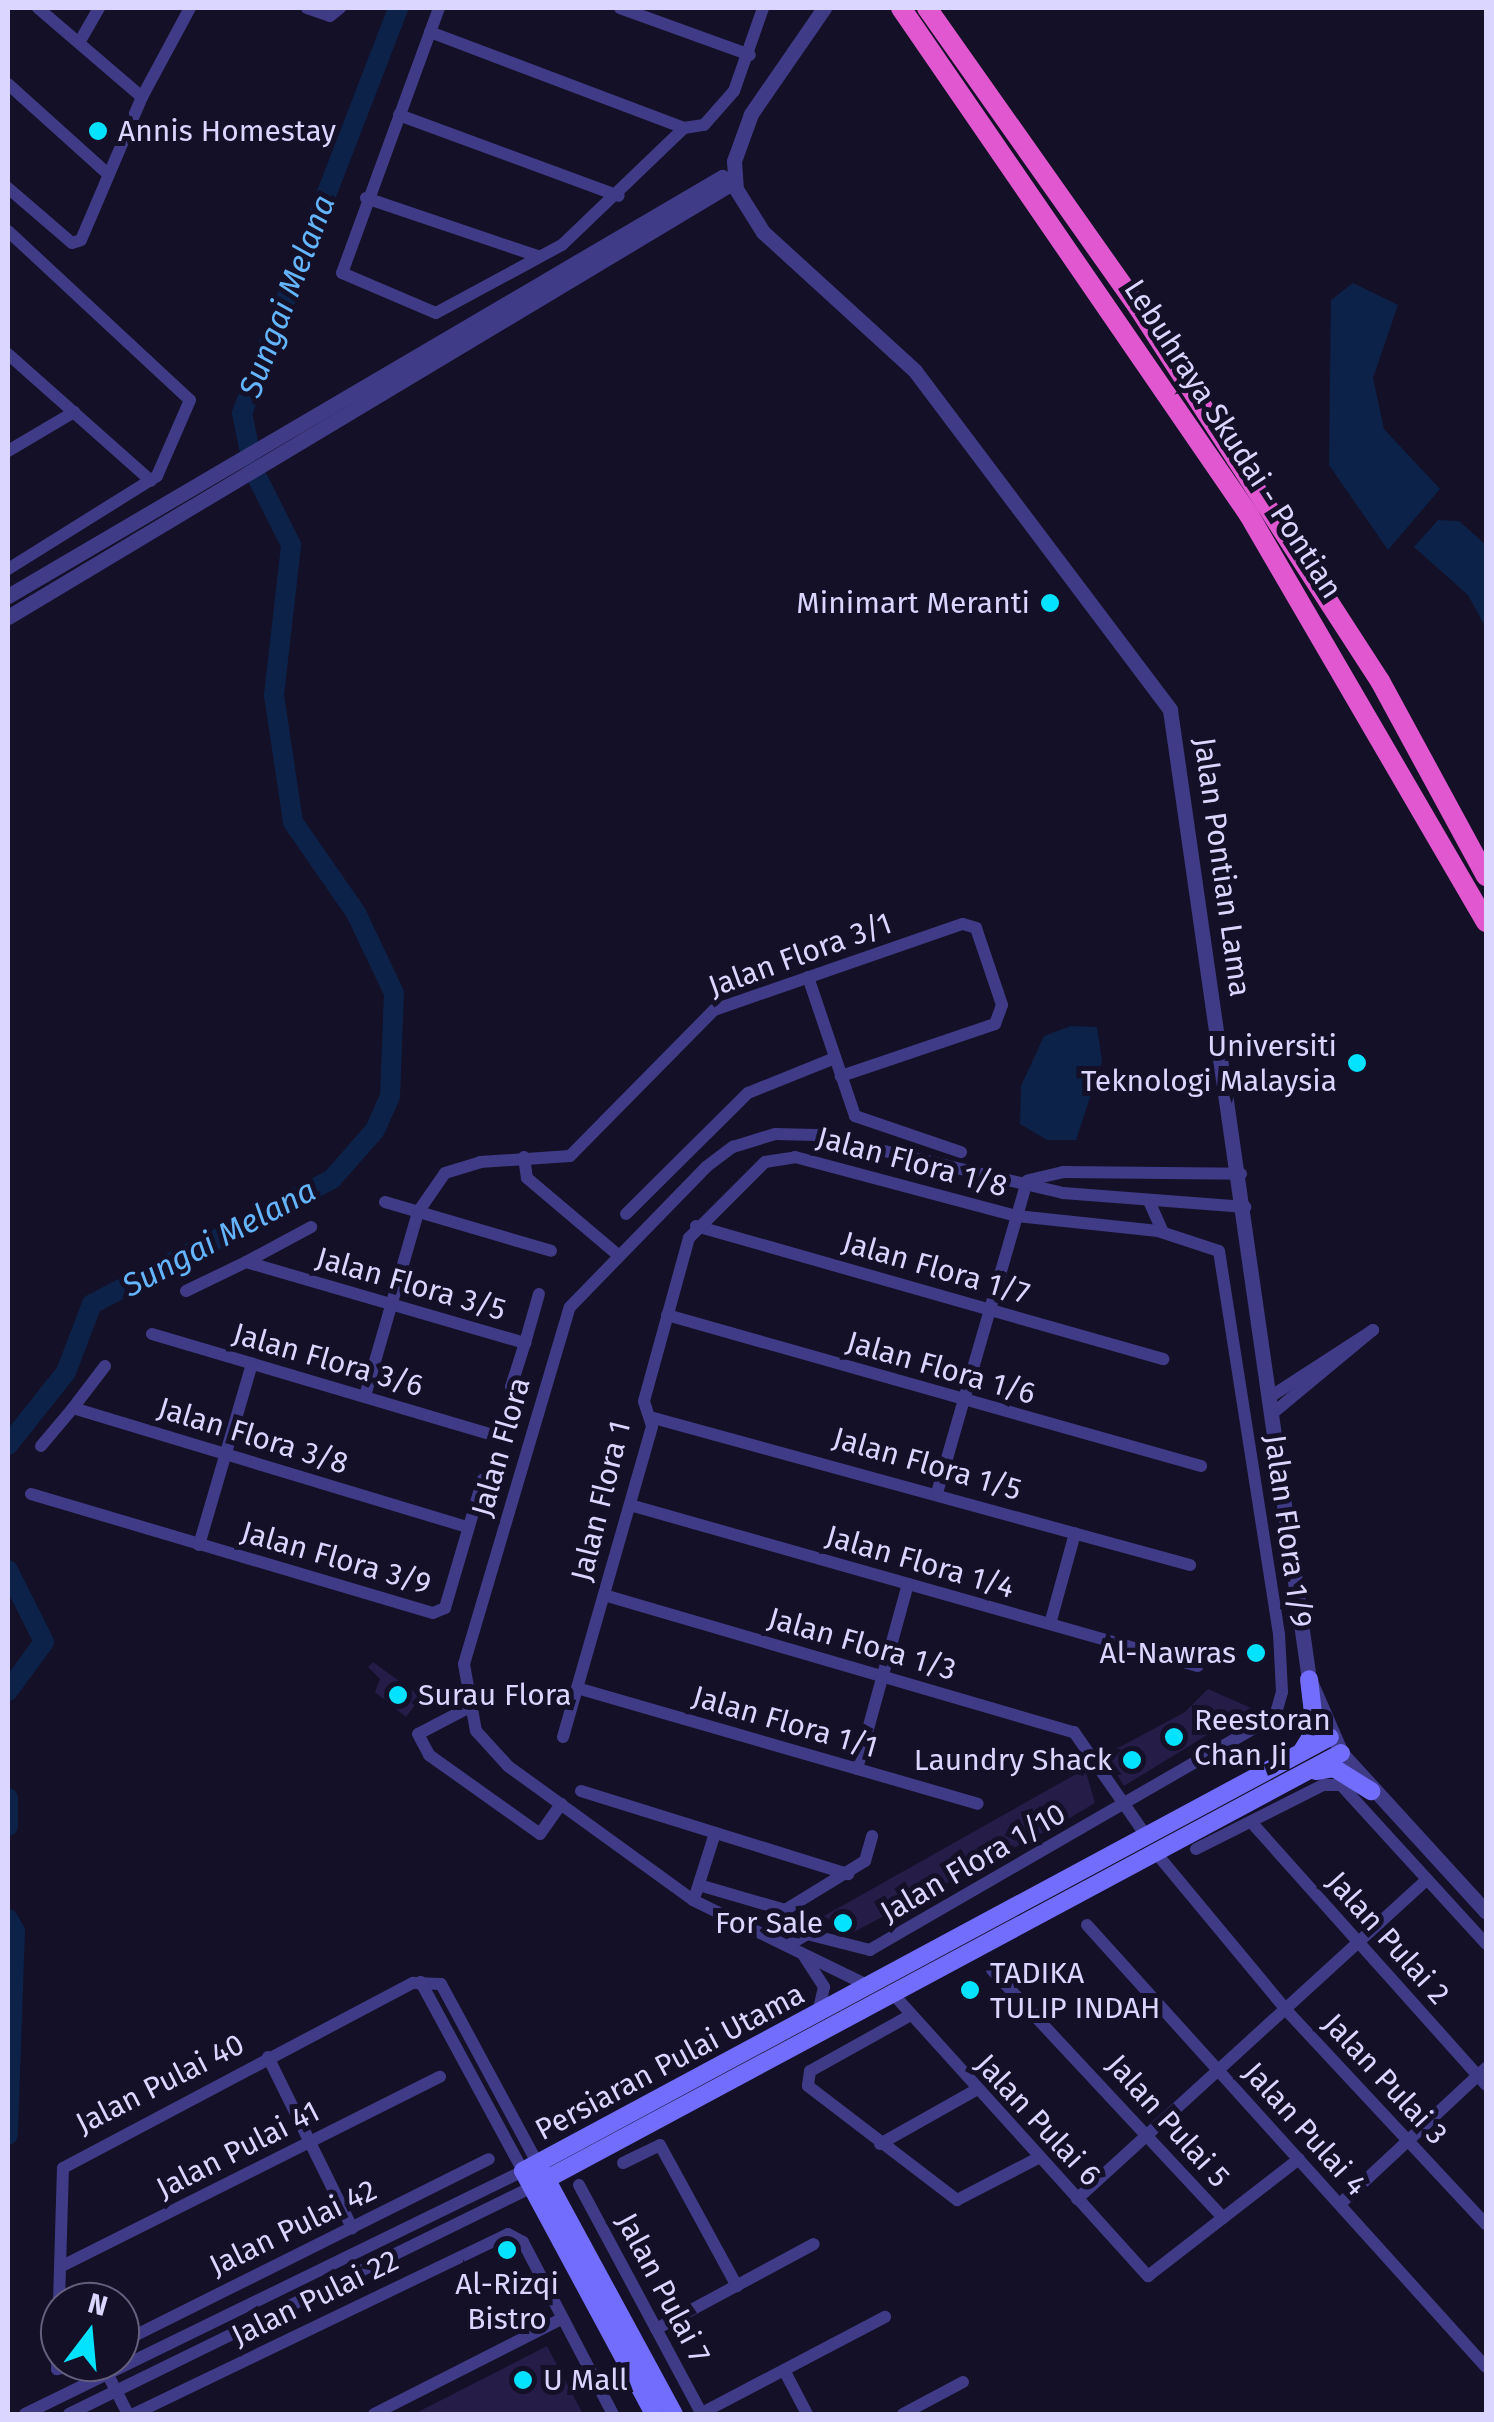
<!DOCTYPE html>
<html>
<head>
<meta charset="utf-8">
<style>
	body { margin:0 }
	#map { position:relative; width:1494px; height:2422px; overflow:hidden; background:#141027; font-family:"Fira Sans",sans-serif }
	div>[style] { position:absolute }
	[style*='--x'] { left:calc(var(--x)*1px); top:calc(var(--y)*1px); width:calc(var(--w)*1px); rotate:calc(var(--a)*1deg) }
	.water>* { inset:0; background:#0c2249 }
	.river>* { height:20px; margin:-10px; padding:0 10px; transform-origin:10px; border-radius:10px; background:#0c2249 }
	.building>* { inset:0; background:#251c48 }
	.minor>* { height:12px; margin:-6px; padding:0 6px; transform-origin:6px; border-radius:6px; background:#3f3b86 }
	.tertiary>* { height:15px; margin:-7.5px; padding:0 7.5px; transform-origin:7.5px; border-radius:7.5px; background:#3f3b86 }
	.secondary>* { height:18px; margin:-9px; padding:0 9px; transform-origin:9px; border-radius:9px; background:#736dfe }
	.trunk>* { height:20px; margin:-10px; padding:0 10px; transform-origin:10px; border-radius:10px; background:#e157d0 }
	.dots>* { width:28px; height:28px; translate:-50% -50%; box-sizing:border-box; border:5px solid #141027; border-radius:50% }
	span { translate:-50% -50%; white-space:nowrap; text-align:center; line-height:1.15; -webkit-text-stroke:10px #141027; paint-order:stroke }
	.poi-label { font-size:30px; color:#dbd6ff }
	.left { translate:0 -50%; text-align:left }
	.right { translate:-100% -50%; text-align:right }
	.street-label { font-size:30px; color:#dbd6ff }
	.water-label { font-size:32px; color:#64b5fe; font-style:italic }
	.frame { position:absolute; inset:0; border:10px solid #dbd6ff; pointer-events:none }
	.north { position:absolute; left:40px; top:2282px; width:100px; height:100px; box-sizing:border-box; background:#141027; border:2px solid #645f7d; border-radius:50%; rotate:16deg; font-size:28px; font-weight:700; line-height:40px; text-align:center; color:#dbd6ff }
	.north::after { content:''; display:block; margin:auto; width:35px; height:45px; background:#03e2fe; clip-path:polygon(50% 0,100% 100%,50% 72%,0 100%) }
</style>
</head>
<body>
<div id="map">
	<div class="water">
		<i style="clip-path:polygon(1353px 283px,1398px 305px,1373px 378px,1384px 429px,1440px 489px,1388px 550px,1329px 465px,1331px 300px)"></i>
		<i style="clip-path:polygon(1438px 520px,1459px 521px,1486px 545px,1486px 628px,1468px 595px,1414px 547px)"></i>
		<i style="clip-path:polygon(1071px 1026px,1097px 1027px,1102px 1061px,1076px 1140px,1047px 1140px,1020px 1124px,1021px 1086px,1044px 1036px)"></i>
	</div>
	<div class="river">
		<i style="--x:8;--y:1445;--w:93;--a:-51.5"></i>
		<i style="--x:66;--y:1372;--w:73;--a:-69.1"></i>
		<i style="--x:92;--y:1304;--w:271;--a:-27.5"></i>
		<i style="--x:332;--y:1179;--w:65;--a:-48.7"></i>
		<i style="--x:375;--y:1130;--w:36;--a:-66"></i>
		<i style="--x:390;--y:1097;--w:104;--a:-87.8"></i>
		<i style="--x:394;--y:993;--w:89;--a:-115.4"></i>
		<i style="--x:356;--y:913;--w:111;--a:-124.7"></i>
		<i style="--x:293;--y:822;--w:128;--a:-98.5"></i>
		<i style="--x:274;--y:695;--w:151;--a:-83.5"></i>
		<i style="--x:291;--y:545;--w:83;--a:-116.6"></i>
		<i style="--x:254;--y:471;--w:59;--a:-101.7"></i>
		<i style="--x:242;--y:413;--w:434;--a:-68.9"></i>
		<i style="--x:8;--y:1570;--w:80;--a:63.4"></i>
		<i style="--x:44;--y:1642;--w:61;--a:126.3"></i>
		<i style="--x:8;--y:1798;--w:28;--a:90"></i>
		<i style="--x:8;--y:1919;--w:14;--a:60"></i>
		<i style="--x:15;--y:1931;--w:204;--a:92"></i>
	</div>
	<div class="building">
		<i style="clip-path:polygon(373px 1662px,421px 1697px,406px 1717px,375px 1692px,380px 1679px,368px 1667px)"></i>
		<i style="clip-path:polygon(1208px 1689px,1251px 1708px,1124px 1786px,1105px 1755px,1185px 1712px)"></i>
		<i style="clip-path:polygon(1085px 1769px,1095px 1803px,1063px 1822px,850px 1934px,824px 1916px)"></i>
		<i style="clip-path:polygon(547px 2346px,583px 2414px,414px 2414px)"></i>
	</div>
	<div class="minor">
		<i style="--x:38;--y:8;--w:137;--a:40.6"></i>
		<i style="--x:307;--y:8;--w:24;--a:19"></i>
		<i style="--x:330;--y:16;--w:13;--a:-39"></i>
		<i style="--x:439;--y:8;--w:282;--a:110.1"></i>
		<i style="--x:342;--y:273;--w:102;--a:23.1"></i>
		<i style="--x:436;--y:313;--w:143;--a:-28.4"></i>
		<i style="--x:562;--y:245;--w:169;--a:-43.8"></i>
		<i style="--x:684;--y:128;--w:20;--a:-9"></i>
		<i style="--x:704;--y:125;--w:45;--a:-48.6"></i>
		<i style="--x:734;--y:91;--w:88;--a:-70.7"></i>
		<i style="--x:620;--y:8;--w:138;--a:19.9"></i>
		<i style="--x:430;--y:32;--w:272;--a:20.7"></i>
		<i style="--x:80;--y:41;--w:38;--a:-60"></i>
		<i style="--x:8;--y:84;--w:133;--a:42"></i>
		<i style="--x:399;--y:115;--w:234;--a:20.2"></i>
		<i style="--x:8;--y:188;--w:84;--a:40.7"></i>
		<i style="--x:72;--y:243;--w:9;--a:-18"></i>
		<i style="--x:81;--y:240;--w:155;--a:-66.9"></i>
		<i style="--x:142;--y:97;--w:101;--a:-61.7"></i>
		<i style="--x:366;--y:198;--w:181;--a:18.7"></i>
		<i style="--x:8;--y:231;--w:248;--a:42.9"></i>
		<i style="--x:190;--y:400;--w:83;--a:113.5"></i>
		<i style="--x:157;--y:476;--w:176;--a:148"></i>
		<i style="--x:8;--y:354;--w:191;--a:41.6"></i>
		<i style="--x:8;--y:451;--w:77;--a:-30.6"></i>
		<i style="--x:808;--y:977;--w:147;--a:71.3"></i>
		<i style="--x:855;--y:1116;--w:112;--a:18.8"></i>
		<i style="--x:524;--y:1157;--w:21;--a:82"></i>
		<i style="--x:527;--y:1178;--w:119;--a:40.2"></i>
		<i style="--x:1029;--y:1180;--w:35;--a:-13"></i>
		<i style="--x:1063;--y:1172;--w:178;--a:0.6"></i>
		<i style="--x:1149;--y:1201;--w:34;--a:66"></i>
		<i style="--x:385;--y:1202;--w:173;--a:16.4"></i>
		<i style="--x:626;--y:1214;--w:172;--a:-44.8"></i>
		<i style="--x:748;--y:1093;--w:94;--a:-21.9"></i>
		<i style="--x:696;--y:1226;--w:486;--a:15.9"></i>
		<i style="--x:246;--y:1262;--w:74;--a:-28.3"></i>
		<i style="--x:186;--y:1291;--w:67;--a:-25.8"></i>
		<i style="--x:246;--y:1262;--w:291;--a:16.2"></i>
		<i style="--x:525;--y:1343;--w:46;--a:107.7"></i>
		<i style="--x:667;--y:1315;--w:555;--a:15.79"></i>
		<i style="--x:152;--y:1334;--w:352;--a:16.5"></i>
		<i style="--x:525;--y:1343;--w:51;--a:-74.1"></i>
		<i style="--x:105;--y:1366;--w:53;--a:127.3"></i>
		<i style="--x:73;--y:1408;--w:413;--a:16.8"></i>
		<i style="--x:365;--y:1396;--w:191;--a:-73.9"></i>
		<i style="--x:418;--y:1212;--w:47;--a:-55.3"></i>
		<i style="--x:445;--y:1173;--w:37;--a:-17"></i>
		<i style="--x:480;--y:1162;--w:90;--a:-3.8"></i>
		<i style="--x:570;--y:1156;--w:205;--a:-45.4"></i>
		<i style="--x:714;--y:1010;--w:263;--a:-19.1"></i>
		<i style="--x:963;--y:924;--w:14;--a:17"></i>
		<i style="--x:976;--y:928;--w:81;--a:71.3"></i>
		<i style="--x:1002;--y:1005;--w:20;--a:110"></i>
		<i style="--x:995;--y:1024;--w:163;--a:161.3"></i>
		<i style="--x:1270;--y:1397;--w:123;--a:-33"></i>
		<i style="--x:1273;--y:1413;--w:130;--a:-39.7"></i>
		<i style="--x:650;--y:1417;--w:560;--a:15.33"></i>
		<i style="--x:41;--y:1446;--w:50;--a:-49.9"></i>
		<i style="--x:937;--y:1493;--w:325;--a:-73.9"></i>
		<i style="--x:31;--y:1494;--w:419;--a:16.5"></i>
		<i style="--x:433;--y:1613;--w:13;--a:-23"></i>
		<i style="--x:445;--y:1608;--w:134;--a:-73.6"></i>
		<i style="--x:630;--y:1505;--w:590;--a:15.83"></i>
		<i style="--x:199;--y:1545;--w:189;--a:-73.7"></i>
		<i style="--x:604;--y:1595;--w:490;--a:16.3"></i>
		<i style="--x:1074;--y:1732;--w:128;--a:55.2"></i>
		<i style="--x:1050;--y:1624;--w:94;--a:-74.6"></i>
		<i style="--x:577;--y:1688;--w:417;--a:16.1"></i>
		<i style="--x:468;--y:1708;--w:56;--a:152.5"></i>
		<i style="--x:418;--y:1734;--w:24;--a:62"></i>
		<i style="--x:429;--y:1755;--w:136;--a:35.4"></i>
		<i style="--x:540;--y:1834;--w:37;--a:-55"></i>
		<i style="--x:563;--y:1737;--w:323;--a:-74"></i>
		<i style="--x:652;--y:1426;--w:26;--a:-108"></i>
		<i style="--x:644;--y:1401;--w:169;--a:-74.6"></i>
		<i style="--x:689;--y:1238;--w:107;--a:-45"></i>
		<i style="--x:765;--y:1162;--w:30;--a:-9"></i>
		<i style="--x:795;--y:1157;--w:230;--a:14.9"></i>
		<i style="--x:1017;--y:1216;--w:142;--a:6.1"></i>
		<i style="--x:1158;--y:1231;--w:64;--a:18.2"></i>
		<i style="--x:1219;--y:1251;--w:388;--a:81.1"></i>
		<i style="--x:1279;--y:1634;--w:58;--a:87"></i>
		<i style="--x:1282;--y:1692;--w:25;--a:106"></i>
		<i style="--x:1275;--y:1716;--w:468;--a:150"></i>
		<i style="--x:870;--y:1950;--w:65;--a:-165.7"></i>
		<i style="--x:807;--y:1934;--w:23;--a:149"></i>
		<i style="--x:857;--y:1769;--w:192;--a:-74.6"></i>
		<i style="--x:581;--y:1791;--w:280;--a:17.3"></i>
		<i style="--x:1252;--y:1823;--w:351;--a:48.2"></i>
		<i style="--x:1196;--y:1849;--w:142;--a:-26.7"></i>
		<i style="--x:1323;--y:1785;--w:18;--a:0"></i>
		<i style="--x:1341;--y:1785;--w:215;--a:47.6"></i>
		<i style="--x:1156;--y:1853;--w:207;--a:50.3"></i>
		<i style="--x:1288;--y:2012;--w:290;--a:47"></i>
		<i style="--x:699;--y:1885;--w:90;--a:16.2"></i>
		<i style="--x:785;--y:1910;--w:94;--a:-31.5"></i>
		<i style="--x:865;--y:1861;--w:26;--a:-74"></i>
		<i style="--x:696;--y:1893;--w:63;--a:-72.4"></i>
		<i style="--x:1087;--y:1925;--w:595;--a:47.93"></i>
		<i style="--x:804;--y:1956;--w:37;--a:57"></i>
		<i style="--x:824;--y:1987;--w:28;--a:103"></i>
		<i style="--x:992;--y:1970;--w:339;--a:47"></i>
		<i style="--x:871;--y:1987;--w:198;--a:-154"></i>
		<i style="--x:693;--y:1900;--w:228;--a:-144.1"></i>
		<i style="--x:508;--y:1766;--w:47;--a:-132.4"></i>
		<i style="--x:476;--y:1731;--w:68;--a:-100.2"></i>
		<i style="--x:464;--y:1664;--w:372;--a:-73.5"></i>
		<i style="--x:570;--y:1307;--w:195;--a:-45.8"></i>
		<i style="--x:706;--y:1167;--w:34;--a:-37"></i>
		<i style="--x:733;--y:1147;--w:44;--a:-17.2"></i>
		<i style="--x:775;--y:1134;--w:41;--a:1.4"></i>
		<i style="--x:816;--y:1135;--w:254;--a:13.2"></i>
		<i style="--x:1063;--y:1193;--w:183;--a:4.4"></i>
		<i style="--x:894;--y:1995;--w:379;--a:47.9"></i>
		<i style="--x:1148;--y:2276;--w:191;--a:-37.8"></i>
		<i style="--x:909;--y:2016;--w:113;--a:150.9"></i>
		<i style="--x:810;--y:2071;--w:15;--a:98"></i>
		<i style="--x:808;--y:2086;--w:188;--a:37.4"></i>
		<i style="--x:957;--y:2200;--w:91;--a:-27.4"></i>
		<i style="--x:268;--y:2057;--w:191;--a:63.8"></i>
		<i style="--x:880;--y:2144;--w:110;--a:-29.4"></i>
		<i style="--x:623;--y:2163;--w:41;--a:-25.9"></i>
		<i style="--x:660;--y:2145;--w:161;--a:61.4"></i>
		<i style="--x:579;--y:2185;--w:260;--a:61.8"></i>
		<i style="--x:1077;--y:2199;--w:474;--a:-42.4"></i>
		<i style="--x:1340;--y:2204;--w:200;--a:-43"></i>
		<i style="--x:60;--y:2267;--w:425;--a:-26.6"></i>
		<i style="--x:656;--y:2329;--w:179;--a:-28.3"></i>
		<i style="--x:120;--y:2343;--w:412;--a:-26.5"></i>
		<i style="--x:84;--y:2362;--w:28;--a:165"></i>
		<i style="--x:57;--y:2369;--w:201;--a:-88.3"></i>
		<i style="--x:63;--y:2168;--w:396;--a:-27.9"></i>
		<i style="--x:413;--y:1983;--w:28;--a:2"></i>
		<i style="--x:441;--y:1984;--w:204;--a:61.7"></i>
		<i style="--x:784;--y:2370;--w:50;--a:62.4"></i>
		<i style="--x:108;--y:2375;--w:44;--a:62.9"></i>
		<i style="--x:25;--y:2414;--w:554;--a:-26.01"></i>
		<i style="--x:523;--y:2171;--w:215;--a:-118.4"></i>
		<i style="--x:69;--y:2414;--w:516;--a:-26.12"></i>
		<i style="--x:134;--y:2414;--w:415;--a:-25.7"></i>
		<i style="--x:508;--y:2234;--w:17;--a:28"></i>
		<i style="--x:523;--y:2242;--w:194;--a:62.4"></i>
		<i style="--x:374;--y:2414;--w:208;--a:-26.9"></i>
		<i style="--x:700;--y:2414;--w:209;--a:-27.7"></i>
		<i style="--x:903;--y:2414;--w:68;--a:-28.1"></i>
	</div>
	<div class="tertiary">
		<i style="--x:824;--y:8;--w:129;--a:124.6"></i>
		<i style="--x:751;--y:114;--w:50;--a:109.9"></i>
		<i style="--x:734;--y:161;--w:28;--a:86"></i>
		<i style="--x:736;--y:189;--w:51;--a:57.9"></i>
		<i style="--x:763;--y:232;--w:206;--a:42.4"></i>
		<i style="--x:915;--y:371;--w:424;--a:53"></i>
		<i style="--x:1170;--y:710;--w:979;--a:81.84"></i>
		<i style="--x:1309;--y:1679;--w:81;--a:66.6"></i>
		<i style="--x:1341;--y:1753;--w:215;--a:47.6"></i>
		<i style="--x:8;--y:596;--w:828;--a:-30.41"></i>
		<i style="--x:8;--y:617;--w:846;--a:-30.93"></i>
	</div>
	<div class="secondary">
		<i style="--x:1302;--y:1751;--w:25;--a:-58"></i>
		<i style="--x:1315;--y:1730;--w:51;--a:-96.7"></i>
		<i style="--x:1316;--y:1771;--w:18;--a:-9"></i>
		<i style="--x:1334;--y:1768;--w:44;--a:31.9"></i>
		<i style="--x:543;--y:2173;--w:274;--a:61.5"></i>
		<i style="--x:532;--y:2187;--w:918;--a:-28.21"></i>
		<i style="--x:654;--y:2414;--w:276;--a:-118.3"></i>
		<i style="--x:523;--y:2171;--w:916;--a:-28.27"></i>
	</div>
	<div class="trunk">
		<i style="--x:901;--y:8;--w:615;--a:55.53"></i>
		<i style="--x:1249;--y:515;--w:471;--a:59.8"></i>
		<i style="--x:927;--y:8;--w:366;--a:54.8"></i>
		<i style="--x:1138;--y:307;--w:445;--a:57.1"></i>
		<i style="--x:1380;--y:681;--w:222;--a:61.5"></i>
	</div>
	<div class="dots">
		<i style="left:98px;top:131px;background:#03e2fe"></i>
		<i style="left:1050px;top:603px;background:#03e2fe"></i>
		<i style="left:1357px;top:1063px;background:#03e2fe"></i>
		<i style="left:1256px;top:1653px;background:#03e2fe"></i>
		<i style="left:398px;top:1695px;background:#03e2fe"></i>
		<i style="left:1174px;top:1737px;background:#03e2fe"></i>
		<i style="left:1132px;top:1760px;background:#03e2fe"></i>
		<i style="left:843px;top:1923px;background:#03e2fe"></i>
		<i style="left:970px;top:1990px;background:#03e2fe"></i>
		<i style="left:507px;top:2250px;background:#03e2fe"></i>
		<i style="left:523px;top:2380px;background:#03e2fe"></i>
	</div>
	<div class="poi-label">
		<span class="left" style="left:118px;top:131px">Annis Homestay</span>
		<span class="right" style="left:1030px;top:603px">Minimart Meranti</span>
		<span class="right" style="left:1337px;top:1063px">Universiti<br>Teknologi Malaysia</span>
		<span class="right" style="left:1236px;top:1653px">Al-Nawras</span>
		<span class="left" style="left:418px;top:1695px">Surau Flora</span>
		<span class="left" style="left:1194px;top:1737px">Reestoran<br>Chan Ji</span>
		<span class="right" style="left:1112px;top:1760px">Laundry Shack</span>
		<span class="right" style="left:823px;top:1923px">For Sale</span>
		<span class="left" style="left:990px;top:1990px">TADIKA<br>TULIP INDAH</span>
		<span style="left:507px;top:2301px">Al-Rizqi<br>Bistro</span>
		<span class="left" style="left:543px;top:2380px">U Mall</span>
	</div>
	<div class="street-label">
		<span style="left:1233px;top:439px;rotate:57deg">Lebuhraya Skudai - Pontian</span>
		<span style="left:1222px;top:867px;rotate:82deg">Jalan Pontian Lama</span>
		<span style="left:800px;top:955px;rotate:-20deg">Jalan Flora 3/1</span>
		<span style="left:912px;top:1162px;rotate:15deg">Jalan Flora 1/8</span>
		<span style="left:936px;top:1268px;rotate:16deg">Jalan Flora 1/7</span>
		<span style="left:411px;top:1284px;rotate:16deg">Jalan Flora 3/5</span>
		<span style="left:328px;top:1360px;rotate:16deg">Jalan Flora 3/6</span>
		<span style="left:941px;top:1368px;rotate:16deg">Jalan Flora 1/6</span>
		<span style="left:253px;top:1436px;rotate:17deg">Jalan Flora 3/8</span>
		<span style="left:501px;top:1447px;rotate:-74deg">Jalan Flora</span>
		<span style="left:927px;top:1464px;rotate:16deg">Jalan Flora 1/5</span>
		<span style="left:601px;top:1501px;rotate:-76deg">Jalan Flora 1</span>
		<span style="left:1288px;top:1531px;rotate:82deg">Jalan Flora 1/9</span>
		<span style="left:336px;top:1558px;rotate:16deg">Jalan Flora 3/9</span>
		<span style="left:920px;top:1562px;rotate:16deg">Jalan Flora 1/4</span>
		<span style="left:862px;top:1644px;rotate:16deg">Jalan Flora 1/3</span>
		<span style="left:785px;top:1722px;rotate:16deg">Jalan Flora 1/1</span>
		<span style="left:973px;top:1863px;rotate:-30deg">Jalan Flora 1/10</span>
		<span style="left:1388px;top:1938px;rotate:48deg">Jalan Pulai 2</span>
		<span style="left:670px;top:2062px;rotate:-28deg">Persiaran Pulai Utama</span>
		<span style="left:1385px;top:2079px;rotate:47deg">Jalan Pulai 3</span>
		<span style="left:160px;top:2084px;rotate:-27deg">Jalan Pulai 40</span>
		<span style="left:1038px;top:2120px;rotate:47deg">Jalan Pulai 6</span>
		<span style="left:1168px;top:2121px;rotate:48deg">Jalan Pulai 5</span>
		<span style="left:1305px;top:2129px;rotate:48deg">Jalan Pulai 4</span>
		<span style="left:238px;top:2150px;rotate:-27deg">Jalan Pulai 41</span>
		<span style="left:293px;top:2228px;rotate:-26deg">Jalan Pulai 42</span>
		<span style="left:663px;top:2288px;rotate:62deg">Jalan Pulai 7</span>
		<span style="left:315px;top:2298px;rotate:-26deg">Jalan Pulai 22</span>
	</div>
	<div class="water-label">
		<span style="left:287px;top:296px;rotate:-69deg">Sungai Melana</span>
		<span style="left:219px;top:1238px;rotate:-28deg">Sungai Melana</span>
	</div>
	<div class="frame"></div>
	<div class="north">N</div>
</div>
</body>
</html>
